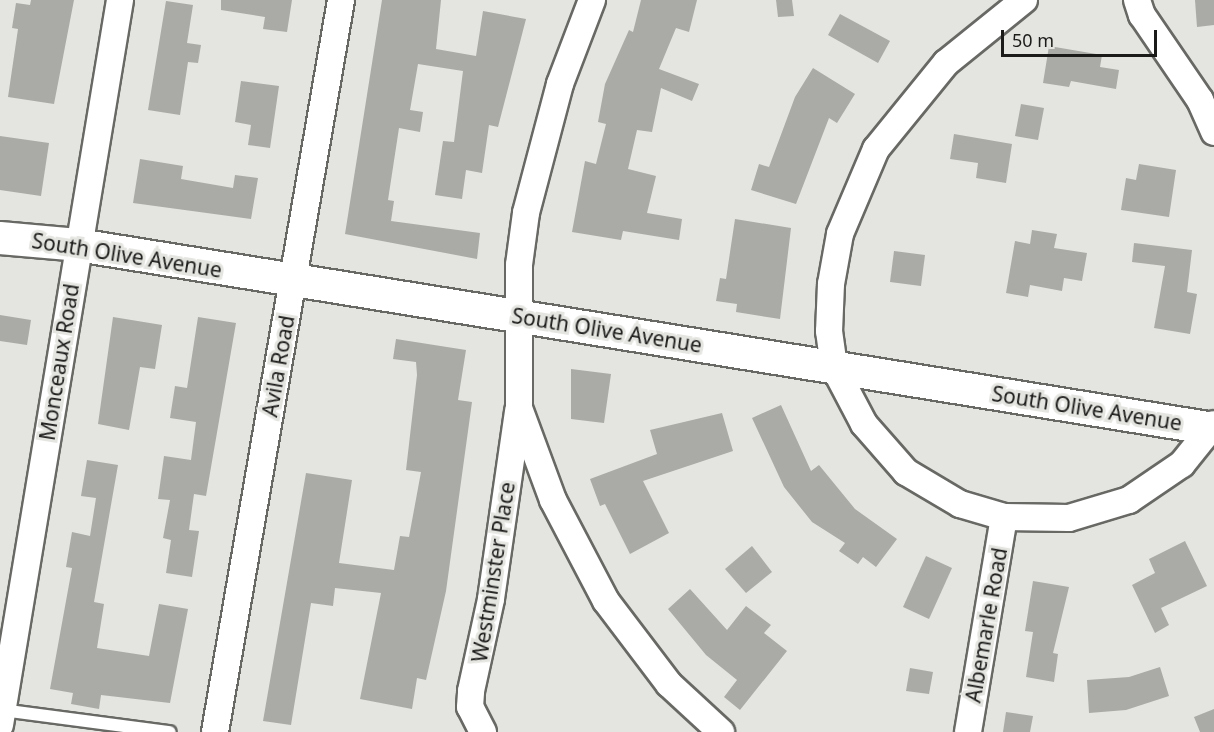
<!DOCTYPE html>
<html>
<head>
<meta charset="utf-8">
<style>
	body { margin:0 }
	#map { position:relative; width:1214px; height:732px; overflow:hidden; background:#e4e4e0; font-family:"Noto Sans",sans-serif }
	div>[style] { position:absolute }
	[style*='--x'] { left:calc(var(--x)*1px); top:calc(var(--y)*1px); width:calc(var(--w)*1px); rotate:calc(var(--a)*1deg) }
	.building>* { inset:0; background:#aaaaa6 }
	.roads { filter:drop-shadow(2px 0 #686865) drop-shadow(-2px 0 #686865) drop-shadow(0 2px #686865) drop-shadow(0 -2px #686865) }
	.service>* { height:12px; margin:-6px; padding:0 6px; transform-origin:6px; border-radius:6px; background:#fff }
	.minor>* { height:26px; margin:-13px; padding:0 13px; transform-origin:13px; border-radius:13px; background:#fff }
	.tertiary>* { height:32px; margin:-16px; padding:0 16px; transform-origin:16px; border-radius:16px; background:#fff }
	span { translate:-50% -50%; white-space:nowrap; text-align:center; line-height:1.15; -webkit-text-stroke:6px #e4e4e0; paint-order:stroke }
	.street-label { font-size:21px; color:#1b1b1a }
	.scale { position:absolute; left:1001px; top:30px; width:156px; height:27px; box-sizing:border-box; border:3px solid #1b1b1a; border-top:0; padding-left:8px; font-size:18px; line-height:21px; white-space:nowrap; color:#1b1b1a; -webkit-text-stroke:4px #e4e4e0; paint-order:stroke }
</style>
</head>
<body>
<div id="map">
	<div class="building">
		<i style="clip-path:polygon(31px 0,74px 0,54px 104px,8px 97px,18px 29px,12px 28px,16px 3px,30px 5px)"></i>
		<i style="clip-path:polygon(221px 0,292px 0,287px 32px,263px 29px,265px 17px,221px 10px)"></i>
		<i style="clip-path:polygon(382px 0,441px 0,436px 49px,476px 56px,483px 11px,526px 19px,498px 127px,489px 125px,482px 173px,466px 170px,462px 199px,435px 195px,443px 141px,454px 142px,463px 71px,418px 64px,410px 110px,423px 112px,420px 132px,399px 128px,388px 200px,394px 201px,391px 221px,480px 233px,477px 259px,345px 234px)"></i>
		<i style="clip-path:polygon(641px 0,697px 0,689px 32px,676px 28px,659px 69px,699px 84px,692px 101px,661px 88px,652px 132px,637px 130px,628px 169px,656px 176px,647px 213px,682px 219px,679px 240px,623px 231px,621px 240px,572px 232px,585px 161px,596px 164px,606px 124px,598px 122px,605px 84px,629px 30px,633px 32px)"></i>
		<i style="clip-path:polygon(776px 0,792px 0,794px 16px,778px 17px)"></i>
		<i style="clip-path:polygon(1195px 0,1214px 0,1214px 25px,1197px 27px)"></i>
		<i style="clip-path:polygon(166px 1px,193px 5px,187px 43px,201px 45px,198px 63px,188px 62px,180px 115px,148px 110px)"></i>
		<i style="clip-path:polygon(840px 14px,890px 41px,878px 63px,828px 35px)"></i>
		<i style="clip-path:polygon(1049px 46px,1102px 55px,1100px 67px,1119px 70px,1116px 89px,1071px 81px,1069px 87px,1043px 83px)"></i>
		<i style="clip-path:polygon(813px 68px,855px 94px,837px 123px,829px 118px,796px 204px,751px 190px,759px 164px,769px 167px,795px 97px)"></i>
		<i style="clip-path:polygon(241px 81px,279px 86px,270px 148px,248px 145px,251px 125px,235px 122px)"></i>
		<i style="clip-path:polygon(1021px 104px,1044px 108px,1038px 140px,1015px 136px)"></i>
		<i style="clip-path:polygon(954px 134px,1012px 144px,1006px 183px,976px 178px,978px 163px,950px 159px)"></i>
		<i style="clip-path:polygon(0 136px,49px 143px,41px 196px,0 190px)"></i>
		<i style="clip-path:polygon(140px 159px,183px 166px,181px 179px,233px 188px,235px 175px,258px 178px,251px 219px,133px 203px)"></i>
		<i style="clip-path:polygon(1139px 164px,1176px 170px,1169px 217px,1121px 210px,1126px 178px,1136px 180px)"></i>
		<i style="clip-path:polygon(735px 219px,791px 228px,780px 319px,736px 312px,737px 304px,716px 301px,720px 278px,726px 279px)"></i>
		<i style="clip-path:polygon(1032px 230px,1057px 234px,1054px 248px,1087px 253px,1082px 281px,1064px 278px,1062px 291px,1030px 285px,1028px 297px,1006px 293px,1015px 241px,1030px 244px)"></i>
		<i style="clip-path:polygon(1134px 243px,1192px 250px,1187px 292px,1197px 294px,1190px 334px,1154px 328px,1165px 266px,1132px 262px)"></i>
		<i style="clip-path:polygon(894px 251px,925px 255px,921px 286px,890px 282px)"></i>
		<i style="clip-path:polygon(0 315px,31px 320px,27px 345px,0 341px)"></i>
		<i style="clip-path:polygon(113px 317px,162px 325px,155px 369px,140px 367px,129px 430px,98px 424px)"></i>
		<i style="clip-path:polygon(198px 317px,236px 323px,206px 496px,194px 494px,189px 530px,199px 531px,192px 577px,166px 573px,171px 540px,163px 538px,170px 500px,158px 499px,164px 456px,191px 460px,196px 422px,170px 418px,175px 386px,187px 388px)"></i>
		<i style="clip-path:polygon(396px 339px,466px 350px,458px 400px,472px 402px,446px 591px,426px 680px,417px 678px,412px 709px,360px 699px,381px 593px,335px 588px,333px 606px,311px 603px,291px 725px,263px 721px,306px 473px,352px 480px,339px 563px,394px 570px,400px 536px,409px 537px,421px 472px,406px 470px,417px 375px,416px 362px,393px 359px)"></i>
		<i style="clip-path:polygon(571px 369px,611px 374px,604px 423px,571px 419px)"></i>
		<i style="clip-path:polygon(781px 405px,811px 471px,819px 465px,855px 509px,897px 539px,876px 567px,863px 557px,858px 564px,839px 551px,845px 543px,812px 522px,784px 487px,752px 418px)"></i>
		<i style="clip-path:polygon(722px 413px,733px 451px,643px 481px,669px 533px,630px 554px,605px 504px,600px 506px,590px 479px,657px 454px,650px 430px)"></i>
		<i style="clip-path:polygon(87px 460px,118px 465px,94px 602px,104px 604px,97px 648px,149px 656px,159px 604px,188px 609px,170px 703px,101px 695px,99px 709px,71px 704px,73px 693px,50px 689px,72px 568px,66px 567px,72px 532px,90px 536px,96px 498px,81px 496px)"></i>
		<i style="clip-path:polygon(1185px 541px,1207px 586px,1161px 608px,1169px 625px,1155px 633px,1132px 585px,1155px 573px,1149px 559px)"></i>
		<i style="clip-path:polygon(752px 546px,772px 572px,746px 593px,725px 569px)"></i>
		<i style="clip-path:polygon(926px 556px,952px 568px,929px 619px,903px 607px)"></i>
		<i style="clip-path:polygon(1033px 581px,1069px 587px,1053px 653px,1058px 654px,1054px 682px,1026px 677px,1033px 632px,1025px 631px)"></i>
		<i style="clip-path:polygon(690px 589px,727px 630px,746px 606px,771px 625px,764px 633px,787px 651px,740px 710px,724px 697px,737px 680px,706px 655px,668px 609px)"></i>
		<i style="clip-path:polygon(1160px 667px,1169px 696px,1126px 710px,1089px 713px,1087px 680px,1129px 677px)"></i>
		<i style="clip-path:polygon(910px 668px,933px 672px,929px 694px,906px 691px)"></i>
		<i style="clip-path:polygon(1214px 709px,1214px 732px,1200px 732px,1194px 717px)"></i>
		<i style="clip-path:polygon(1006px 712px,1033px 716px,1030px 732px,1003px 732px)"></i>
	</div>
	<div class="roads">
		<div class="service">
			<i style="--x:2;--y:710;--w:169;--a:7.5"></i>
		</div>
		<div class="minor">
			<i style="--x:592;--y:0;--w:90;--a:110.9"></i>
			<i style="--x:560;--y:84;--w:133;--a:104.8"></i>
			<i style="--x:526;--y:213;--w:52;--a:97.7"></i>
			<i style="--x:519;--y:265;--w:143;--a:90"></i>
			<i style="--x:519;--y:408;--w:98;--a:69.7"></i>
			<i style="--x:553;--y:500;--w:114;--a:62.3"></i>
			<i style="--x:606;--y:601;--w:104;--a:52.8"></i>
			<i style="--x:669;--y:684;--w:71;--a:42.7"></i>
			<i style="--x:1024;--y:0;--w:100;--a:141.1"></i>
			<i style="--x:946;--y:63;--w:111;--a:129.1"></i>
			<i style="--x:876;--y:149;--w:92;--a:113"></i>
			<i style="--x:840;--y:234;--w:51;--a:100.2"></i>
			<i style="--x:831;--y:284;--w:47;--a:92.4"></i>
			<i style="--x:829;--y:331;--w:36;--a:82"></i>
			<i style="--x:834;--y:367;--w:64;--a:62.2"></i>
			<i style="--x:864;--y:424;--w:64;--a:48.8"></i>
			<i style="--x:906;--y:472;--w:63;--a:30.7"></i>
			<i style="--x:960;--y:504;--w:46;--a:16.5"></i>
			<i style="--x:1004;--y:517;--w:65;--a:0.9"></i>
			<i style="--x:1069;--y:518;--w:63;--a:-16.7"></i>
			<i style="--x:1129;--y:500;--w:64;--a:-34.2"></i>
			<i style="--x:1182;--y:464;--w:51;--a:-51.3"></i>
			<i style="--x:1137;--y:0;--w:16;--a:72"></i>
			<i style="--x:1142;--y:15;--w:103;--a:55.7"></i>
			<i style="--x:1200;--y:100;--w:35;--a:66"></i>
			<i style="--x:0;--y:725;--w:735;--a:-80.6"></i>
			<i style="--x:215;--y:732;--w:743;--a:-80.23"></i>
			<i style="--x:483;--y:732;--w:28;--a:-117"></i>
			<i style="--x:470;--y:707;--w:16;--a:-86"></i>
			<i style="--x:471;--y:691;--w:94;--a:-77.7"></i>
			<i style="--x:491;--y:599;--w:190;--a:-81.8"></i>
			<i style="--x:968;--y:732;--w:218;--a:-80.5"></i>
		</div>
		<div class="tertiary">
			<i style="--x:0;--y:238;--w:78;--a:5.1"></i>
			<i style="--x:78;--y:245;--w:1151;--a:9.2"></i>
		</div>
	</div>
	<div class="street-label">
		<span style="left:127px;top:255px;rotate:9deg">South Olive Avenue</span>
		<span style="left:607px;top:330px;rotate:9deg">South Olive Avenue</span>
		<span style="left:59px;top:362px;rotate:-81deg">Monceaux Road</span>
		<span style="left:278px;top:366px;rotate:-80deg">Avila Road</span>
		<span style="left:1087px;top:408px;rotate:9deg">South Olive Avenue</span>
		<span style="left:493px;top:572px;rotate:-81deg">Westminster Place</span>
		<span style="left:986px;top:625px;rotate:-80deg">Albemarle Road</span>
	</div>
	<div class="scale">50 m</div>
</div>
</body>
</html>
